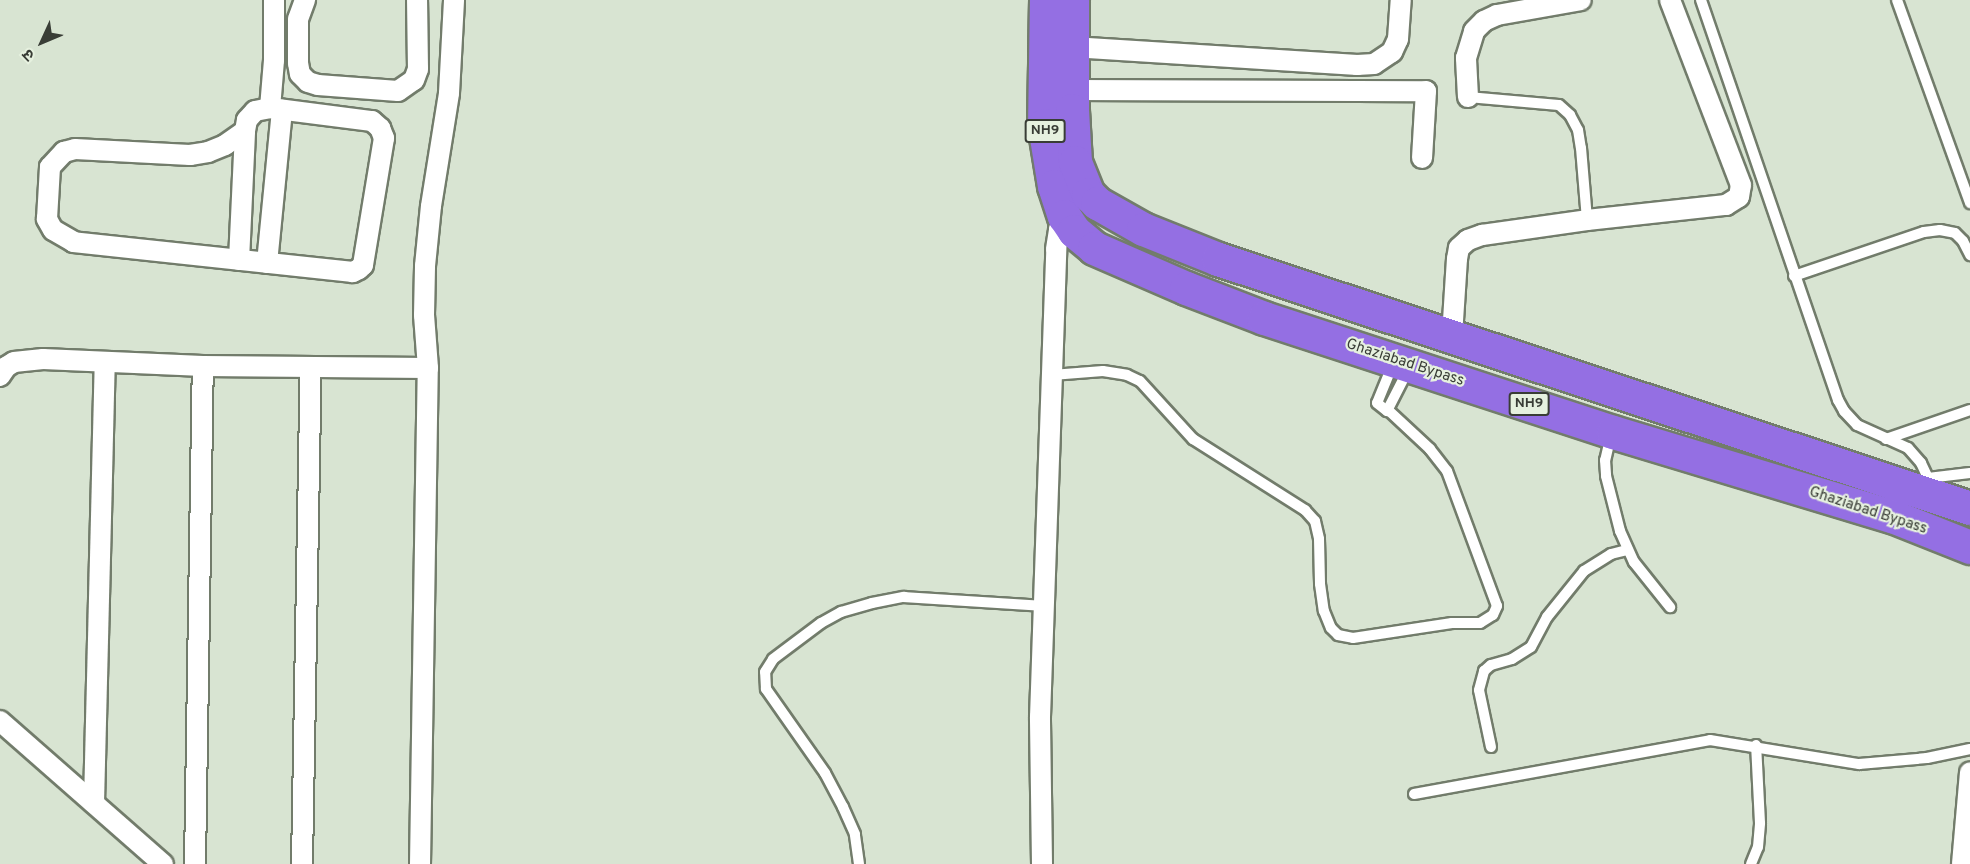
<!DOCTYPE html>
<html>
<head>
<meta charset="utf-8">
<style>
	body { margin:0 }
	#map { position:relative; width:1970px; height:864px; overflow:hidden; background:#d8e4d2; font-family:Overpass,"Noto Sans Devanagari",sans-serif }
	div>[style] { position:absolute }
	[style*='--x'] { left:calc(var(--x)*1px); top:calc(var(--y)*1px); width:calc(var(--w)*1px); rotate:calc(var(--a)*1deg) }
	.roads { filter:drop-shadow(2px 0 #727c6b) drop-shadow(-2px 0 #727c6b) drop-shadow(0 2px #727c6b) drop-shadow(0 -2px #727c6b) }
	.lane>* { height:10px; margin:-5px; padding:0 5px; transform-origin:5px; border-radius:5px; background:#fff }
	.street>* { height:20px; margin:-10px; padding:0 10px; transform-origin:10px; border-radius:10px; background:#fff }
	.highway>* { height:33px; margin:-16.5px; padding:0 16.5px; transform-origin:16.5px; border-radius:16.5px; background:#946fe3 }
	span { translate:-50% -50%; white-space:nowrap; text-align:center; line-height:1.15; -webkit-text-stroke:4.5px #e6f1df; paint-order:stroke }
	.shield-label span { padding:2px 4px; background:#e6f1df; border:2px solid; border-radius:4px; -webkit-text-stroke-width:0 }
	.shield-label { font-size:14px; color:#393d36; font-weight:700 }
	.street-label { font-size:15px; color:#393d36 }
	.north { position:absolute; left:12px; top:12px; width:60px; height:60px; -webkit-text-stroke:4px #e6f1df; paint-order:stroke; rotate:226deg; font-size:16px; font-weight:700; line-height:24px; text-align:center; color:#393d36 }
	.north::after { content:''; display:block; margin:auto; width:21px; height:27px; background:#393d36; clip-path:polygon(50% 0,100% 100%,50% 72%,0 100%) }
</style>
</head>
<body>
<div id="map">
	<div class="roads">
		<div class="lane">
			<i style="--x:1701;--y:0;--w:423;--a:71.1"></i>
			<i style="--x:1838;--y:400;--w:13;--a:61"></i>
			<i style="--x:1844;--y:411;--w:19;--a:47"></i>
			<i style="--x:1857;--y:425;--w:56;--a:24.3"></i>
			<i style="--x:1908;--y:448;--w:20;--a:49"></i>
			<i style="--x:1921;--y:463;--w:17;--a:65"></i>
			<i style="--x:1928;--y:478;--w:11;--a:80"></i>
			<i style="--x:1897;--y:0;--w:216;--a:70.2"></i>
			<i style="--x:1468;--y:97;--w:91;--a:5"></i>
			<i style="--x:1559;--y:105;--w:15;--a:42"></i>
			<i style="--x:1570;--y:115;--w:17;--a:62"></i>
			<i style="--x:1578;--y:130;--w:18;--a:81"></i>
			<i style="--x:1581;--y:148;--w:72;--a:85.2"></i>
			<i style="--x:1794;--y:276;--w:137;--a:-18.7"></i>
			<i style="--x:1924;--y:232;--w:16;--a:-7"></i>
			<i style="--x:1940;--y:230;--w:15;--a:11"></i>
			<i style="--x:1955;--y:233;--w:11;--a:45"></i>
			<i style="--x:1963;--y:241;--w:16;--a:63"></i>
			<i style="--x:1393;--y:364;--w:42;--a:112.3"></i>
			<i style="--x:1377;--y:403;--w:13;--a:39"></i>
			<i style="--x:1387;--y:411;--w:48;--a:-62.9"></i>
			<i style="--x:1052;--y:375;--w:51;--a:-4.5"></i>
			<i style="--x:1103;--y:371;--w:24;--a:9"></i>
			<i style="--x:1127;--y:375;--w:14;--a:25"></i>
			<i style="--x:1140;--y:381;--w:79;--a:47.6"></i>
			<i style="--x:1193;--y:439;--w:133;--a:32.4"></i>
			<i style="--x:1305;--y:510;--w:15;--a:48"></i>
			<i style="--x:1315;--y:521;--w:18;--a:77"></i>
			<i style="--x:1319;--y:539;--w:45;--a:88.7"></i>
			<i style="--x:1320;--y:584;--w:27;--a:82"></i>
			<i style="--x:1324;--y:611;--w:18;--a:68"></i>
			<i style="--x:1331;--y:628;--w:10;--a:45"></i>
			<i style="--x:1338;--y:635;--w:15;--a:11"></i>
			<i style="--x:1353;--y:638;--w:100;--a:-8.6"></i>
			<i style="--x:1452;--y:623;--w:28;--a:0"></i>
			<i style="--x:1480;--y:623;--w:15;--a:-32"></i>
			<i style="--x:1493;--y:615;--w:10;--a:-66"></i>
			<i style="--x:1497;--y:606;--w:144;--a:-110.3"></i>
			<i style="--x:1447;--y:471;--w:28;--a:-128"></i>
			<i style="--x:1430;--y:449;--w:57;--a:-137.1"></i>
			<i style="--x:1611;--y:435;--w:26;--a:103"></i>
			<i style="--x:1605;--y:460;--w:16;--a:86"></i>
			<i style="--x:1606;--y:476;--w:57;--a:75.7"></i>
			<i style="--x:1620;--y:531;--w:34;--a:66"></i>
			<i style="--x:1634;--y:562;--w:58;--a:51.3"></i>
			<i style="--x:1886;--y:439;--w:89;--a:-19"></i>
			<i style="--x:1928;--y:478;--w:42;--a:-6.8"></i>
			<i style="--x:1491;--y:747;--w:58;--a:-101.9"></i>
			<i style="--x:1479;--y:690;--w:20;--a:-75"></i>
			<i style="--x:1484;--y:671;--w:9;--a:-41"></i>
			<i style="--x:1491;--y:665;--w:22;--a:-16"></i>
			<i style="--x:1512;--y:659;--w:22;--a:-32"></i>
			<i style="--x:1531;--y:647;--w:34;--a:-62"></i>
			<i style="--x:1547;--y:617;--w:59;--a:-51.2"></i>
			<i style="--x:1584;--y:571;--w:32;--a:-32"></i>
			<i style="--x:1611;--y:554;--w:16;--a:-14"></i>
			<i style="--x:1414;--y:794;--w:301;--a:-10.3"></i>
			<i style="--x:1710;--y:740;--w:151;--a:9.2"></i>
			<i style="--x:1859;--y:764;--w:68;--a:-5"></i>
			<i style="--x:1927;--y:758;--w:44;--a:-11.8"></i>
			<i style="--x:859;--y:864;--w:30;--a:-98"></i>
			<i style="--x:855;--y:834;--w:30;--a:-114"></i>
			<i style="--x:843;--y:807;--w:38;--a:-118"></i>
			<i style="--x:825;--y:773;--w:103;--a:-125.1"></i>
			<i style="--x:766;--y:689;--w:17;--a:-93"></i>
			<i style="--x:765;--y:672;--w:15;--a:-58"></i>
			<i style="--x:773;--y:659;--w:60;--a:-36.9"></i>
			<i style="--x:821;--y:623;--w:23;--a:-29"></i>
			<i style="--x:841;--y:612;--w:32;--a:-16"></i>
			<i style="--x:872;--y:603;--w:33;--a:-11"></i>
			<i style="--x:904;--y:597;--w:140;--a:3.7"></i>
			<i style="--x:1751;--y:864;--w:18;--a:-68"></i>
			<i style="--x:1758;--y:847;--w:24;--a:-85"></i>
			<i style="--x:1760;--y:823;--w:78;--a:-92.9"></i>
		</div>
		<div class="street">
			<i style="--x:305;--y:0;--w:20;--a:110"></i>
			<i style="--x:298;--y:19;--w:44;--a:90"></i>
			<i style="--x:298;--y:63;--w:11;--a:80"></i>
			<i style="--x:300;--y:74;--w:11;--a:45"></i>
			<i style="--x:308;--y:82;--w:10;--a:17"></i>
			<i style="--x:318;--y:85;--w:80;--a:4.3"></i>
			<i style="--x:398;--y:91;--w:19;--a:-35"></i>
			<i style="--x:414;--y:80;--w:12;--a:-70"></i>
			<i style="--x:418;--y:69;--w:69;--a:-90.8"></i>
			<i style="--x:1072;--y:47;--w:286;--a:3.6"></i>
			<i style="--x:1357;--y:65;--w:17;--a:-3"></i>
			<i style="--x:1374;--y:64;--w:22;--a:-34"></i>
			<i style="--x:1392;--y:52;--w:14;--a:-65"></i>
			<i style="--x:1398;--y:39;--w:39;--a:-86"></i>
			<i style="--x:1072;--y:90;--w:354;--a:0.2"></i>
			<i style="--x:1426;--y:91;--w:67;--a:93.4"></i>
			<i style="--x:1468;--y:97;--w:39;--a:-93"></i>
			<i style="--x:1466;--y:58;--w:28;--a:-73"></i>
			<i style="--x:1474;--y:31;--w:14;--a:-45"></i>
			<i style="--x:1484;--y:21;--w:14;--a:-25"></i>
			<i style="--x:1497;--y:15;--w:85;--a:-10.1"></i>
			<i style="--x:270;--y:108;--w:103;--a:7.3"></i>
			<i style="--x:372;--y:121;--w:11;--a:41"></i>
			<i style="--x:380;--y:128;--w:11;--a:68"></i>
			<i style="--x:384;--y:138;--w:129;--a:99.4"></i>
			<i style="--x:363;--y:265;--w:6;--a:135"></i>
			<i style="--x:359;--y:269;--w:7;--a:153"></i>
			<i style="--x:353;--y:272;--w:281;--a:-173.9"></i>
			<i style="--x:74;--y:242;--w:24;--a:-150"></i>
			<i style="--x:53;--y:230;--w:13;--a:-119"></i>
			<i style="--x:47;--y:219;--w:52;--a:-86.7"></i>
			<i style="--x:50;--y:167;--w:21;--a:-47"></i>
			<i style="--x:64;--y:152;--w:11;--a:-15"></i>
			<i style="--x:75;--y:149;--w:115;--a:3"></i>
			<i style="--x:190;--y:155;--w:18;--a:-9"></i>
			<i style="--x:208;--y:152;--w:18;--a:-22"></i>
			<i style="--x:225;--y:145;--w:24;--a:-35"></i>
			<i style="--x:245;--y:131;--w:11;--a:-80"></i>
			<i style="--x:247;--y:120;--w:12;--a:-48"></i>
			<i style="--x:255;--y:111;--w:15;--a:-11"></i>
			<i style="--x:270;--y:108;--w:48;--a:-85.2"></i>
			<i style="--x:274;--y:60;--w:60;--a:-90"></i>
			<i style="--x:239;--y:260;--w:129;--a:-87.3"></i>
			<i style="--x:267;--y:263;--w:154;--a:-84.4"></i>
			<i style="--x:1452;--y:336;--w:77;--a:-86.3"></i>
			<i style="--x:1457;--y:259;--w:11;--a:-80"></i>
			<i style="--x:1459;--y:248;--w:12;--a:-42"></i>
			<i style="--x:1468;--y:240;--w:15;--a:-20"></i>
			<i style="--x:1482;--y:235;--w:106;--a:-8.1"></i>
			<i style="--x:1587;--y:220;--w:140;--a:-6.2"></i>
			<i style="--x:1726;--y:205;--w:15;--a:-32"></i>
			<i style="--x:1739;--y:197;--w:12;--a:-81"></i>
			<i style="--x:1741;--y:185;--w:198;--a:-111"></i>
			<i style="--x:0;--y:376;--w:11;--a:-56"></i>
			<i style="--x:6;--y:367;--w:9;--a:-32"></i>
			<i style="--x:14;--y:362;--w:29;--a:-6"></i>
			<i style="--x:43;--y:359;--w:160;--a:2.5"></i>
			<i style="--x:203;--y:366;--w:225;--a:0.5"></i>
			<i style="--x:0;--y:721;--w:217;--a:41.3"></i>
			<i style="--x:94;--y:803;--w:441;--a:-88.6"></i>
			<i style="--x:195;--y:864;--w:498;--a:-89.1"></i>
			<i style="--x:302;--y:864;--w:497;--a:-89"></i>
			<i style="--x:420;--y:864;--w:496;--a:-89.1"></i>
			<i style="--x:428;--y:368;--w:53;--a:-94.3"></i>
			<i style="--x:424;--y:315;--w:49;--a:-88.8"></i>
			<i style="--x:425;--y:266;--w:60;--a:-84.3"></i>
			<i style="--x:431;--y:206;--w:114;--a:-80.9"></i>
			<i style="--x:449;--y:93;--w:93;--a:-86.9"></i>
			<i style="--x:1042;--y:864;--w:147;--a:-90.8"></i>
			<i style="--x:1040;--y:717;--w:468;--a:-88"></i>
			<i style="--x:1056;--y:249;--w:20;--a:-81"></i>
			<i style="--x:1059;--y:229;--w:14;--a:-69"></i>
			<i style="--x:1962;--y:864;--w:92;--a:-85"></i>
		</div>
		<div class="highway">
			<i style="--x:1046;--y:0;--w:125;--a:90.9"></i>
			<i style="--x:1044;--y:125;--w:62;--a:80.7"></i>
			<i style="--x:1054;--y:186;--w:32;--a:72"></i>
			<i style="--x:1064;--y:216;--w:18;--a:56"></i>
			<i style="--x:1074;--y:231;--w:26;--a:40"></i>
			<i style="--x:1094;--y:248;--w:100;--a:23.5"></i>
			<i style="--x:1186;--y:288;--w:84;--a:21"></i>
			<i style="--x:1264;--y:318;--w:367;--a:18.1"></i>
			<i style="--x:1613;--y:432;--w:291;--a:16.8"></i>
			<i style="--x:1892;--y:516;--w:84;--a:21.7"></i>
			<i style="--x:1072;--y:0;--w:110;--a:90"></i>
			<i style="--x:1072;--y:110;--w:52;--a:86.7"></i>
			<i style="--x:1075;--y:162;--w:35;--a:68"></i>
			<i style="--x:1088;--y:194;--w:13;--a:45"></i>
			<i style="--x:1097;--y:203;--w:53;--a:29.5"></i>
			<i style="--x:1143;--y:229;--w:81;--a:21.8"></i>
			<i style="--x:1218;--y:259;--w:792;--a:18.32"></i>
		</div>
	</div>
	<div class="shield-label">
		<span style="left:1045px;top:131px">NH9</span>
		<span style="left:1529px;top:404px">NH9</span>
	</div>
	<div class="street-label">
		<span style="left:1405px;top:363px;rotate:18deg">Ghaziabad Bypass</span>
		<span style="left:1868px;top:511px;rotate:18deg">Ghaziabad Bypass</span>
	</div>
	<div class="north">उ</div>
</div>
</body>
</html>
